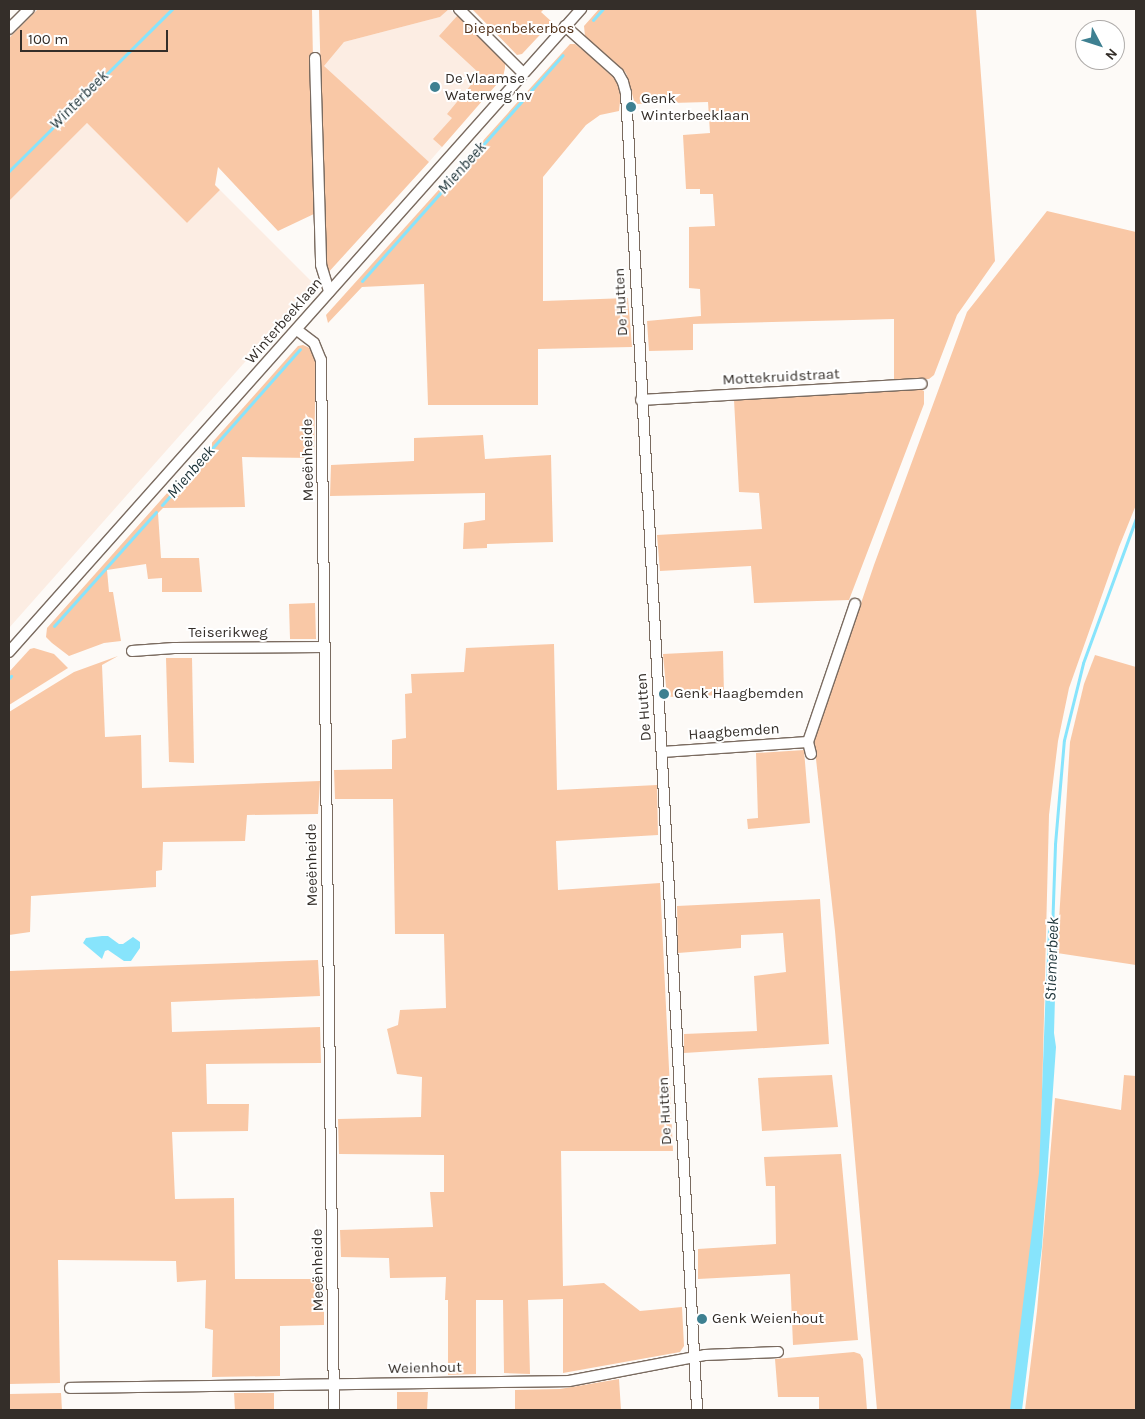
<!DOCTYPE html>
<html>
<head>
<meta charset="utf-8">
<style>
	body { margin:0 }
	#map { position:relative; width:1145px; height:1419px; overflow:hidden; background:#fdfaf7; font-family:Karla,sans-serif }
	div>[style] { position:absolute }
	[style*='--x'] { left:calc(var(--x)*1px); top:calc(var(--y)*1px); width:calc(var(--w)*1px); rotate:calc(var(--a)*1deg) }
	.built>* { inset:0; background:#fcede3 }
	.green>* { inset:0; background:#f9c8a6 }
	.water>* { inset:0; background:#87e4fc }
	.stream>* { height:3px; margin:-1.5px; padding:0 1.5px; transform-origin:1.5px; border-radius:1.5px; background:#87e4fc }
	.roads { filter:drop-shadow(1px 0 #7a6b60) drop-shadow(-1px 0 #7a6b60) drop-shadow(0 1px #7a6b60) drop-shadow(0 -1px #7a6b60) }
	.street>* { height:10px; margin:-5px; padding:0 5px; transform-origin:5px; border-radius:5px; background:#fff }
	.dots>* { width:14px; height:14px; translate:-50% -50%; box-sizing:border-box; border:2px solid #fff; border-radius:50% }
	span { translate:-50% -50%; white-space:nowrap; text-align:center; line-height:1.15; -webkit-text-stroke:4px #fff; paint-order:stroke }
	.park-label { font-size:15px; color:#4f2f17 }
	.poi-label { font-size:15px; color:#342e29 }
	.left { translate:0 -50%; text-align:left }
	.street-label { font-size:15px; color:#342e29 }
	.water-label { font-size:16px; color:#1c3237; font-style:italic }
	.frame { position:absolute; inset:0; border:10px solid #342e29; pointer-events:none }
	.north { position:absolute; left:1075px; top:20px; width:50px; height:50px; box-sizing:border-box; background:#fff; border:1px solid #aeaba9; border-radius:50%; rotate:130deg; font-size:14px; font-weight:700; line-height:20px; text-align:center; color:#342e29 }
	.north::after { content:''; display:block; margin:auto; width:18px; height:22px; background:#3e8091; clip-path:polygon(50% 0,100% 100%,50% 72%,0 100%) }
	.scale { position:absolute; left:20px; top:30px; width:148px; height:22px; box-sizing:border-box; border:2px solid #342e29; border-top:0; padding-left:6px; font-size:15px; line-height:18px; white-space:nowrap; color:#342e29; -webkit-text-stroke:4px #fff; paint-order:stroke }
</style>
</head>
<body>
<div id="map">
	<div class="built">
		<i style="clip-path:polygon(449px 9px,505px 63px,503px 77px,429px 162px,323px 67px,344px 42px,440px 17px)"></i>
		<i style="clip-path:polygon(87px 123px,187px 223px,220px 190px,314px 284px,9px 628px,9px 201px)"></i>
	</div>
	<div class="green">
		<i style="clip-path:polygon(38px 9px,312px 9px,316px 213px,278px 231px,218px 167px,215px 185px,220px 190px,187px 223px,87px 123px,9px 201px,9px 38px)"></i>
		<i style="clip-path:polygon(319px 9px,449px 9px,440px 17px,344px 42px,324px 66px,429px 162px,326px 275px)"></i>
		<i style="clip-path:polygon(472px 9px,544px 9px,541px 12px,552px 22px,522px 54px,517px 55px)"></i>
		<i style="clip-path:polygon(599px 9px,976px 9px,995px 261px,957px 315px,934px 375px,929px 379px,894px 379px,894px 319px,693px 324px,693px 350px,649px 351px,647px 321px,701px 316px,700px 289px,689px 288px,689px 227px,715px 226px,713px 194px,700px 194px,700px 189px,686px 189px,683px 135px,710px 133px,708px 102px,635px 104px,626px 73px,585px 36px,584px 26px)"></i>
		<i style="clip-path:polygon(458px 15px,505px 63px,505px 68px,503px 77px,442px 147px,433px 139px,452px 118px,447px 114px,480px 74px,439px 36px)"></i>
		<i style="clip-path:polygon(570px 44px,575px 44px,589px 55px,618px 82px,621px 92px,619px 111px,600px 115px,586px 125px,543px 177px,543px 301px,628px 298px,632px 347px,538px 349px,538px 405px,428px 405px,424px 284px,362px 287px,328px 323px,326px 315px)"></i>
		<i style="clip-path:polygon(1047px 211px,1136px 232px,1136px 505px,1119px 547px,1069px 688px,1058px 741px,1049px 815px,1040px 1177px,1014px 1410px,877px 1410px,835px 931px,814px 741px,874px 565px,967px 312px)"></i>
		<i style="clip-path:polygon(303px 345px,312px 349px,316px 355px,314px 458px,242px 457px,245px 507px,163px 508px,158px 513px,161px 558px,199px 558px,202px 592px,162px 592px,162px 578px,148px 579px,146px 564px,107px 570px,109px 592px,113px 592px,121px 641px,104px 643px,69px 656px,52px 643px,46px 637px,47px 628px,298px 346px)"></i>
		<i style="clip-path:polygon(920px 389px,924px 391px,924px 404px,849px 600px,754px 603px,751px 566px,660px 571px,657px 535px,762px 529px,759px 493px,739px 492px,734px 400px)"></i>
		<i style="clip-path:polygon(483px 435px,485px 459px,551px 455px,553px 542px,487px 544px,487px 548px,463px 549px,464px 523px,485px 520px,485px 493px,330px 496px,331px 465px,414px 461px,414px 438px)"></i>
		<i style="clip-path:polygon(315px 603px,316px 639px,290px 639px,289px 604px)"></i>
		<i style="clip-path:polygon(554px 644px,557px 790px,657px 785px,658px 835px,556px 841px,558px 890px,660px 883px,673px 1151px,561px 1151px,563px 1286px,604px 1283px,640px 1311px,682px 1307px,684px 1346px,680px 1352px,563px 1373px,563px 1299px,528px 1300px,530px 1374px,504px 1373px,503px 1300px,476px 1300px,476px 1374px,448px 1375px,448px 1300px,445px 1300px,446px 1277px,390px 1278px,389px 1258px,341px 1257px,340px 1230px,433px 1227px,430px 1192px,444px 1192px,444px 1155px,339px 1154px,338px 1119px,421px 1117px,422px 1077px,397px 1074px,387px 1029px,398px 1025px,400px 1010px,446px 1008px,444px 934px,395px 934px,393px 799px,335px 799px,334px 770px,392px 769px,392px 740px,406px 738px,405px 694px,412px 693px,411px 674px,464px 672px,466px 648px)"></i>
		<i style="clip-path:polygon(34px 648px,54px 654px,68px 668px,9px 705px,9px 672px,30px 649px)"></i>
		<i style="clip-path:polygon(723px 651px,724px 695px,667px 697px,663px 654px)"></i>
		<i style="clip-path:polygon(1095px 655px,1136px 667px,1136px 965px,1057px 953px,1070px 742px,1084px 684px)"></i>
		<i style="clip-path:polygon(118px 656px,102px 665px,105px 737px,141px 735px,142px 788px,320px 781px,318px 814px,247px 815px,245px 841px,163px 842px,162px 870px,156px 871px,156px 887px,31px 896px,30px 932px,9px 935px,9px 712px,74px 672px)"></i>
		<i style="clip-path:polygon(166px 658px,192px 658px,194px 763px,169px 762px)"></i>
		<i style="clip-path:polygon(804px 750px,810px 823px,748px 829px,747px 819px,758px 818px,756px 753px)"></i>
		<i style="clip-path:polygon(820px 899px,829px 1044px,684px 1053px,684px 1034px,757px 1031px,754px 976px,786px 972px,783px 933px,741px 935px,741px 948px,678px 953px,677px 906px)"></i>
		<i style="clip-path:polygon(318px 960px,320px 996px,171px 1002px,172px 1032px,320px 1027px,321px 1063px,206px 1064px,207px 1104px,249px 1104px,248px 1131px,172px 1132px,175px 1199px,234px 1198px,235px 1279px,324px 1279px,324px 1325px,280px 1326px,280px 1376px,212px 1377px,213px 1330px,205px 1328px,206px 1280px,177px 1282px,176px 1261px,58px 1260px,60px 1383px,9px 1384px,9px 971px)"></i>
		<i style="clip-path:polygon(832px 1075px,838px 1127px,762px 1131px,758px 1078px)"></i>
		<i style="clip-path:polygon(1124px 1075px,1136px 1076px,1136px 1410px,1025px 1410px,1037px 1311px,1055px 1098px,1121px 1110px)"></i>
		<i style="clip-path:polygon(841px 1154px,858px 1340px,793px 1345px,790px 1274px,698px 1279px,698px 1249px,776px 1244px,775px 1186px,766px 1186px,764px 1157px)"></i>
		<i style="clip-path:polygon(854px 1352px,860px 1354px,863px 1359px,867px 1410px,819px 1410px,819px 1397px,778px 1397px,775px 1359px)"></i>
		<i style="clip-path:polygon(619px 1379px,621px 1410px,515px 1410px,515px 1390px,560px 1389px)"></i>
		<i style="clip-path:polygon(397px 1392px,428px 1392px,427px 1410px,397px 1410px)"></i>
		<i style="clip-path:polygon(61px 1393px,62px 1410px,9px 1410px,9px 1394px)"></i>
		<i style="clip-path:polygon(234px 1393px,274px 1393px,274px 1410px,235px 1410px)"></i>
	</div>
	<div class="water">
		<i style="clip-path:polygon(1057px 927px,1054px 1033px,1056px 1047px,1042px 1247px,1022px 1410px,1010px 1410px,1039px 1173px,1048px 928px)"></i>
		<i style="clip-path:polygon(102px 936px,108px 936px,119px 944px,123px 944px,133px 937px,140px 942px,140px 948px,131px 961px,124px 961px,108px 950px,105px 951px,102px 959px,83px 943px,86px 938px)"></i>
	</div>
	<div class="stream">
		<i style="--x:593;--y:20;--w:15;--a:-48"></i>
		<i style="--x:9;--y:171;--w:230;--a:-44.8"></i>
		<i style="--x:362;--y:281;--w:302;--a:-48.4"></i>
		<i style="--x:162;--y:505;--w:208;--a:-48.5"></i>
		<i style="--x:54;--y:626;--w:153;--a:-48.2"></i>
		<i style="--x:9;--y:678;--w:3;--a:-45"></i>
		<i style="--x:1052;--y:931;--w:87;--a:-88"></i>
		<i style="--x:1055;--y:844;--w:104;--a:-85.1"></i>
		<i style="--x:1064;--y:740;--w:79;--a:-76.1"></i>
		<i style="--x:1083;--y:663;--w:154;--a:-69.9"></i>
	</div>
	<div class="roads">
		<div class="street">
			<i style="--x:459;--y:9;--w:91;--a:45"></i>
			<i style="--x:565;--y:26;--w:71;--a:41.6"></i>
			<i style="--x:618;--y:73;--w:10;--a:61"></i>
			<i style="--x:623;--y:82;--w:11;--a:75"></i>
			<i style="--x:626;--y:93;--w:1319;--a:86.91"></i>
			<i style="--x:9;--y:29;--w:28;--a:-45"></i>
			<i style="--x:315;--y:58;--w:207;--a:88.3"></i>
			<i style="--x:321;--y:265;--w:28;--a:73"></i>
			<i style="--x:297;--y:330;--w:21;--a:37"></i>
			<i style="--x:314;--y:343;--w:18;--a:68"></i>
			<i style="--x:321;--y:360;--w:1050;--a:89.29"></i>
			<i style="--x:641;--y:400;--w:281;--a:-3.3"></i>
			<i style="--x:132;--y:651;--w:42;--a:-4.1"></i>
			<i style="--x:174;--y:648;--w:150;--a:-0.4"></i>
			<i style="--x:9;--y:652;--w:861;--a:-48.34"></i>
			<i style="--x:662;--y:752;--w:146;--a:-3.9"></i>
			<i style="--x:811;--y:754;--w:12;--a:-104"></i>
			<i style="--x:808;--y:742;--w:146;--a:-71.2"></i>
			<i style="--x:70;--y:1388;--w:499;--a:-0.8"></i>
			<i style="--x:569;--y:1381;--w:138;--a:-10.8"></i>
			<i style="--x:705;--y:1355;--w:73;--a:-2.4"></i>
		</div>
	</div>
	<div class="dots">
		<i style="left:435px;top:87px;background:#3e8091"></i>
		<i style="left:631px;top:107px;background:#3e8091"></i>
		<i style="left:664px;top:694px;background:#3e8091"></i>
		<i style="left:702px;top:1319px;background:#3e8091"></i>
	</div>
	<div class="park-label">
		<span style="left:519px;top:29px">Diepenbekerbos</span>
	</div>
	<div class="poi-label">
		<span class="left" style="left:445px;top:87px">De Vlaamse<br>Waterweg nv</span>
		<span class="left" style="left:641px;top:107px">Genk<br>Winterbeeklaan</span>
		<span class="left" style="left:674px;top:694px">Genk Haagbemden</span>
		<span class="left" style="left:712px;top:1319px">Genk Weienhout</span>
	</div>
	<div class="street-label">
		<span style="left:621px;top:302px;rotate:-93deg">De Hutten</span>
		<span style="left:284px;top:321px;rotate:-49deg">Winterbeeklaan</span>
		<span style="left:781px;top:377px;rotate:-3deg">Mottekruidstraat</span>
		<span style="left:308px;top:460px;rotate:-91deg">Meeënheide</span>
		<span style="left:228px;top:633px">Teiserikweg</span>
		<span style="left:644px;top:707px;rotate:-94deg">De Hutten</span>
		<span style="left:734px;top:732px;rotate:-4deg">Haagbemden</span>
		<span style="left:312px;top:865px;rotate:-91deg">Meeënheide</span>
		<span style="left:665px;top:1111px;rotate:-93deg">De Hutten</span>
		<span style="left:318px;top:1270px;rotate:-91deg">Meeënheide</span>
		<span style="left:425px;top:1368px;rotate:-1deg">Weienhout</span>
	</div>
	<div class="water-label">
		<span style="left:79px;top:100px;rotate:-45deg">Winterbeek</span>
		<span style="left:462px;top:168px;rotate:-48deg">Mienbeek</span>
		<span style="left:191px;top:472px;rotate:-49deg">Mienbeek</span>
		<span style="left:1052px;top:959px;rotate:-88deg">Stiemerbeek</span>
	</div>
	<div class="frame"></div>
	<div class="north">N</div>
	<div class="scale">100 m</div>
</div>
</body>
</html>
